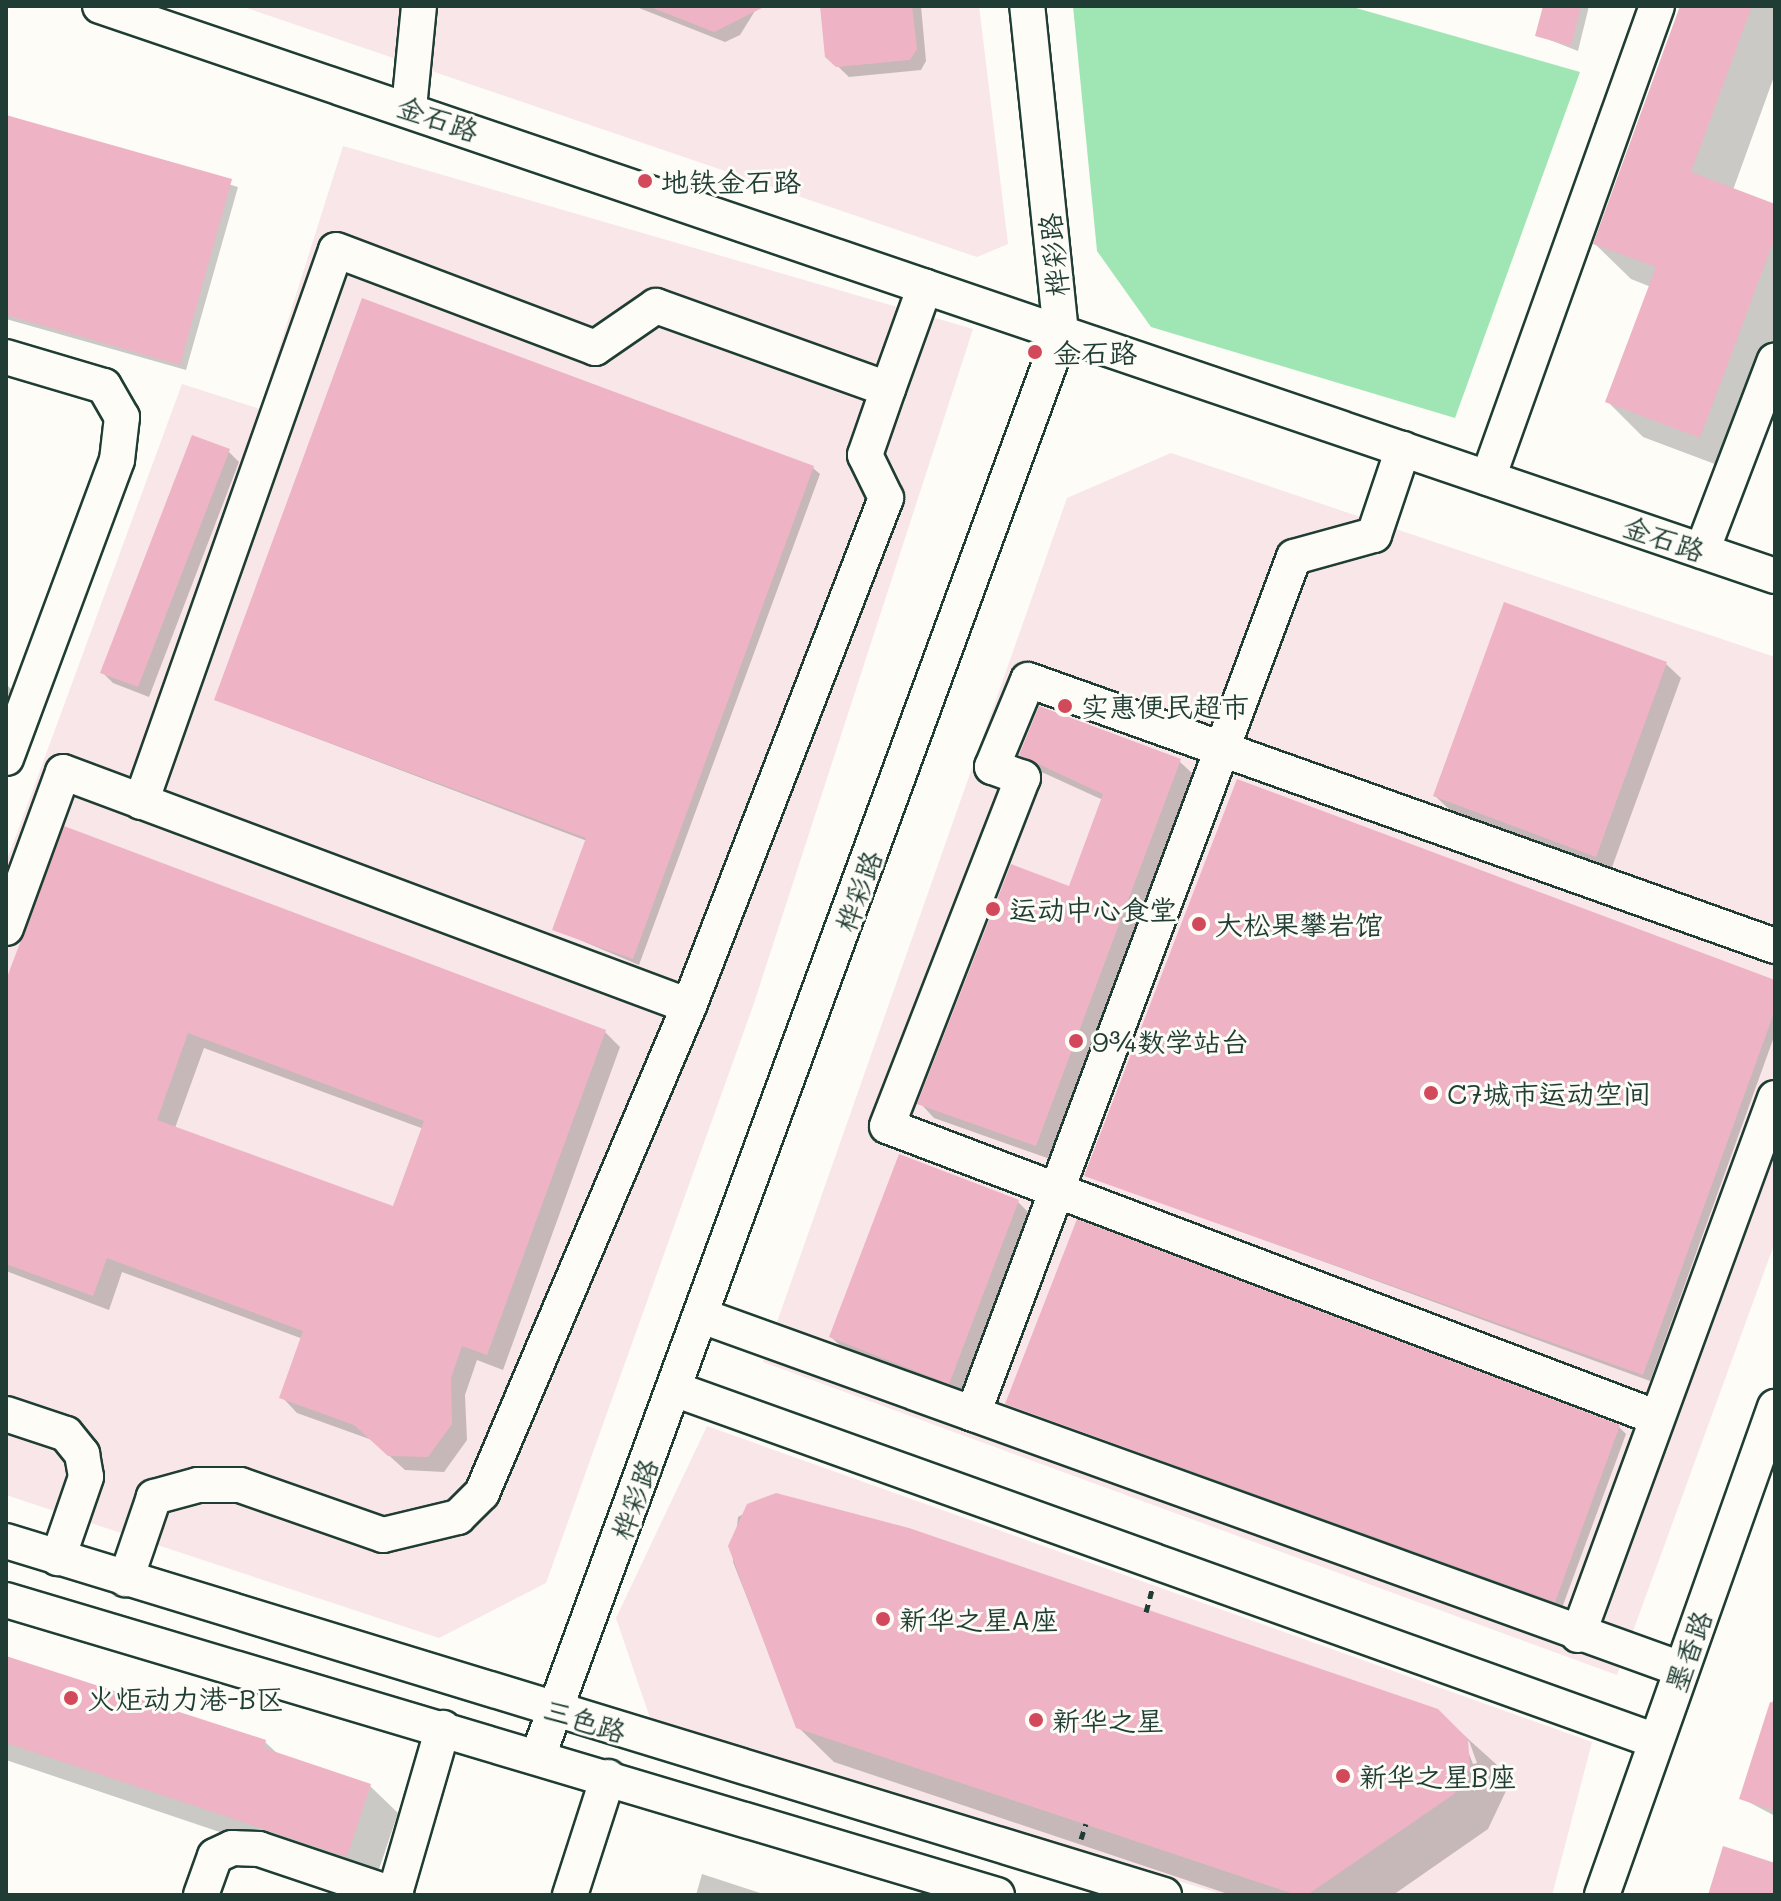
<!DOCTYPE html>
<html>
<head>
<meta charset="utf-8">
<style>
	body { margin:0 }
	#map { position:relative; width:1781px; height:1901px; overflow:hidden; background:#fdfcf7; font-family:Mali,"LXGW WenKai TC",sans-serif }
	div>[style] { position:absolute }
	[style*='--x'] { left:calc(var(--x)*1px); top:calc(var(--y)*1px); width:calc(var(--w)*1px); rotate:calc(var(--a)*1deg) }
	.built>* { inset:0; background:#f8e6e8 }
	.green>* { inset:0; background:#9fe6b4 }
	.shadow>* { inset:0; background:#0003 }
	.building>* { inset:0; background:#eeb4c6 }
	.path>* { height:5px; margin-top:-2.5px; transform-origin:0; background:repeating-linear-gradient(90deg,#1f3d34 0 8px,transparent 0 14px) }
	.roads { filter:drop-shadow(2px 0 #1f3d34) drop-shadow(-2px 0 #1f3d34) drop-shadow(0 2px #1f3d34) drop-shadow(0 -2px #1f3d34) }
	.minor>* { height:34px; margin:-17px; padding:0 17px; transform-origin:17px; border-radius:17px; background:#fdfcf7 }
	.dots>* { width:22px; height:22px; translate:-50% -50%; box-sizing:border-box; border:4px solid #fdfcf7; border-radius:50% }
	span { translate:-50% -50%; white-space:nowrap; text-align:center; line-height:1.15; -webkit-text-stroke:6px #fdfcf7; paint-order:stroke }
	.street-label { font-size:28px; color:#1f3d34 }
	.poi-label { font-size:28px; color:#1f3d34 }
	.left { translate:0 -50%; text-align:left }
	.frame { position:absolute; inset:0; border:8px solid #1f3d34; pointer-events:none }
</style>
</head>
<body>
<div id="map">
	<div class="built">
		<i style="clip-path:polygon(241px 6px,979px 6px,1008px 244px,977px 257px)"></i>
		<i style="clip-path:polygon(343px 146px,973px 329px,753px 1006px,546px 1583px,439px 1638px,6px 1495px,6px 863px,182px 384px,260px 409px)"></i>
		<i style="clip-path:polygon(1171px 453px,1775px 657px,1775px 1242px,1617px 1675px,763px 1362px,1067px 498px)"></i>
		<i style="clip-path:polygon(707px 1426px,1592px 1742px,1552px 1895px,1224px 1895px,650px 1718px,616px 1618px)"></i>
	</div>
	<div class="green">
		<i style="clip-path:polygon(1073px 6px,1349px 6px,1580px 72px,1455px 418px,1151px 327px,1097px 251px)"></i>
	</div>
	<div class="shadow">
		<i style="clip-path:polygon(634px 6px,758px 6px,740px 35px,725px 42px)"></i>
		<i style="clip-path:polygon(822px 6px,921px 6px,926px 61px,921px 70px,849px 77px,827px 56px)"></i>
		<i style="clip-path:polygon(1545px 6px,1589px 6px,1578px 51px,1537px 35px)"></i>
		<i style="clip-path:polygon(1682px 6px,1775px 6px,1775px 74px,1733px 190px,1775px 206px,1775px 367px,1736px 472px,1643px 437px,1608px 402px,1651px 287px,1631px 279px,1595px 244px)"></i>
		<i style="clip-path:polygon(6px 117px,238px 187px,186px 370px,6px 319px)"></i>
		<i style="clip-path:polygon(228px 451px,239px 462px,149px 697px,113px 683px,102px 672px)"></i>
		<i style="clip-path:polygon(813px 468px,820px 474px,639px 965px,554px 929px,587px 841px,216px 700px)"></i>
		<i style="clip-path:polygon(1666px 664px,1681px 678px,1611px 870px,1450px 810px,1435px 796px)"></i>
		<i style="clip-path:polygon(6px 684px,19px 697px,6px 734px)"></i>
		<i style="clip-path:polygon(1021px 755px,1179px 761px,1194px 775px,1050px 1159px,934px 1118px,920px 1103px,1070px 888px,1103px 800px,1035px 769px)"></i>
		<i style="clip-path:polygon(1775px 983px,1775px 1034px,1650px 1381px,1087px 1175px)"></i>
		<i style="clip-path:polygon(evenodd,6px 988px,605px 1032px,620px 1047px,503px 1370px,477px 1360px,465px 1395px,467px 1440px,444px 1472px,405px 1470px,372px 1440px,297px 1413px,282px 1397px,303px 1339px,122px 1272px,109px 1310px,6px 1271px,6px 988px,204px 1048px,424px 1129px,394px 1209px,175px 1128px,204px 1048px)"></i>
		<i style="clip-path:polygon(1018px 1202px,1032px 1216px,963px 1397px,846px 1351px,831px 1337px)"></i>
		<i style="clip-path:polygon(1008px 1404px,1619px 1427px,1626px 1434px,1562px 1608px)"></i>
		<i style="clip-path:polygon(evenodd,776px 1495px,1437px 1711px,1496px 1764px,1506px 1791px,1488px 1829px,1393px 1895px,1231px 1895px,834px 1762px,798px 1727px,733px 1562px,738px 1517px,776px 1495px,1464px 1741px,1469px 1741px,1477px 1763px,1473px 1764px,1464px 1741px)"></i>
		<i style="clip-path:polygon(6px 1658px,265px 1742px,278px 1754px,370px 1786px,398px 1813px,374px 1884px,6px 1760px)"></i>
		<i style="clip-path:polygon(1775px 1694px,1775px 1816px,1741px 1798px)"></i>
		<i style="clip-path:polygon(702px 1874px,766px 1895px,696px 1895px)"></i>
	</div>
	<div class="building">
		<i style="clip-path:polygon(648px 6px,766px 6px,714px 32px)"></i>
		<i style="clip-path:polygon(820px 6px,912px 6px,917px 49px,910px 60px,836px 67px,825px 57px)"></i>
		<i style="clip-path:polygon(1543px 6px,1581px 6px,1571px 46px,1535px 36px)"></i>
		<i style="clip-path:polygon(1680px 6px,1752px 6px,1691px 172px,1775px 204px,1775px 237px,1700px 438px,1605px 402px,1656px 267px,1593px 244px)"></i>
		<i style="clip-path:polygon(6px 115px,232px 179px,180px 365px,6px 315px)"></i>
		<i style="clip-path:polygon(362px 298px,814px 466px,633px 959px,552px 930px,586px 838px,214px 700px)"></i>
		<i style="clip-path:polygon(192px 435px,230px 449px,138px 687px,100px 673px)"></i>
		<i style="clip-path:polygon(1504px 602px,1667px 662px,1596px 857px,1433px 796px)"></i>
		<i style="clip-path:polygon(1039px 706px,1181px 759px,1036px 1146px,917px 1104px,1011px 864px,1069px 886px,1103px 794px,1019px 755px)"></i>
		<i style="clip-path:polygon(1237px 779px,1775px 980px,1775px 1010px,1643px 1375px,1084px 1176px)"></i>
		<i style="clip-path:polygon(evenodd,64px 826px,606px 1030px,487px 1355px,462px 1346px,451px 1378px,452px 1424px,428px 1457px,388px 1456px,354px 1425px,279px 1398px,303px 1331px,107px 1258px,93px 1296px,6px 1264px,6px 980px,64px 826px,188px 1033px,424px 1121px,393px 1206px,157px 1120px,188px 1033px)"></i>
		<i style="clip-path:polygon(899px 1154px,1019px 1200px,949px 1384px,829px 1337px)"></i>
		<i style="clip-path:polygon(1077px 1219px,1620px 1425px,1555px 1602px,1005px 1404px)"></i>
		<i style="clip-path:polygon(776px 1493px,909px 1528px,1438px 1709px,1468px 1739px,1470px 1769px,1454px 1794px,1307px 1895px,1297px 1895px,796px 1728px,728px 1546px,747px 1504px)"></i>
		<i style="clip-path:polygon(6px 1656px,266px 1740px,264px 1748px,371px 1784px,347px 1857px,6px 1743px)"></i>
		<i style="clip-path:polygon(1770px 1702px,1775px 1703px,1775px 1811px,1739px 1799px)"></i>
		<i style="clip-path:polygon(1723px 1846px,1775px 1863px,1775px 1895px,1708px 1895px)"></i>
	</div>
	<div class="path">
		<i style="--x:1146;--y:1612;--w:23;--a:-75"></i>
		<i style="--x:1081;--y:1839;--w:16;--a:-72"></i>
	</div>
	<div class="roads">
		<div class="minor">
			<i style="--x:100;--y:6;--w:1769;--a:18.79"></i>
			<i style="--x:409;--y:108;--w:102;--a:-84.4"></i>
			<i style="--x:6;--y:357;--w:102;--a:16.5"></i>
			<i style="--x:104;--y:386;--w:36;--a:60"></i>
			<i style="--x:122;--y:417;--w:43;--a:96.6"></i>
			<i style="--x:117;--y:460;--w:318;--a:110.4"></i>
			<i style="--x:888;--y:389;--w:109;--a:-70.2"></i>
			<i style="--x:1488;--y:478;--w:501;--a:-70.3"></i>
			<i style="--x:1702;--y:551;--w:204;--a:-69.1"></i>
			<i style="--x:141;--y:802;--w:585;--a:-70.54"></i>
			<i style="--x:336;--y:250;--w:277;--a:20.7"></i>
			<i style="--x:595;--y:348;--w:74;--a:-34.5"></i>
			<i style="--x:656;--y:306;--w:246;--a:19.7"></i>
			<i style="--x:888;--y:389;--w:70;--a:109.2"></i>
			<i style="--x:865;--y:455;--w:48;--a:64"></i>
			<i style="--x:886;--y:498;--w:545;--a:111.2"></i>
			<i style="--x:6;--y:928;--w:166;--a:-69.9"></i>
			<i style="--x:63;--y:772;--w:668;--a:20.5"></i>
			<i style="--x:689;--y:1006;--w:529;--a:113.03"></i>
			<i style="--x:482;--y:1493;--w:34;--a:135"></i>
			<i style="--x:458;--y:1517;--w:77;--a:166.5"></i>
			<i style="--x:383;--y:1535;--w:151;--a:-160.7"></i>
			<i style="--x:240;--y:1485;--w:42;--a:180"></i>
			<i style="--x:198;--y:1485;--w:46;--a:164.7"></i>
			<i style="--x:154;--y:1497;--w:87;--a:108.9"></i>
			<i style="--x:702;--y:1316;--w:1041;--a:19.83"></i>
			<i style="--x:674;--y:1389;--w:1043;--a:19.72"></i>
			<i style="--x:6;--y:1414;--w:63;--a:18.4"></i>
			<i style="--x:66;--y:1434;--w:26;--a:51"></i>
			<i style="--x:82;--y:1454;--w:23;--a:80"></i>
			<i style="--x:86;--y:1477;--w:86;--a:109.1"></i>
			<i style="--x:973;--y:1414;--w:915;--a:-69.47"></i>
			<i style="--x:1294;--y:557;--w:83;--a:-15.4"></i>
			<i style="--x:1374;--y:535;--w:91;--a:-71.4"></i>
			<i style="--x:1655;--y:1417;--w:821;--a:-159.25"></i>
			<i style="--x:887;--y:1126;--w:374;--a:-68.7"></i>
			<i style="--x:1023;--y:778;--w:33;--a:-160"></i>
			<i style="--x:992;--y:767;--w:94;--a:-67.5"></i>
			<i style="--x:1028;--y:680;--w:793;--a:19.6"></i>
			<i style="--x:6;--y:1541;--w:1211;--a:17"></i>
			<i style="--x:6;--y:1600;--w:1034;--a:16.58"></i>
			<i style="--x:1578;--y:1635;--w:572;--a:-69.85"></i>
			<i style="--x:538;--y:1756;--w:1516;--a:-69.82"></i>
			<i style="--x:1061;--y:333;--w:329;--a:-95.9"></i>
			<i style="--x:395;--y:1893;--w:172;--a:-73.8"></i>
			<i style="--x:201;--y:1895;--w:41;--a:-70.3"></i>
			<i style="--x:215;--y:1856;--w:19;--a:-25"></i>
			<i style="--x:232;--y:1848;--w:27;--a:2"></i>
			<i style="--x:259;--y:1849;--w:145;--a:18.6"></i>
			<i style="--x:570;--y:1895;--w:124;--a:-72.1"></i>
			<i style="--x:1602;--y:1895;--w:518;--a:-70.48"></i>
		</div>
	</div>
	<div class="dots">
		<i style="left:645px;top:181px;background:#d1495b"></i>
		<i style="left:1035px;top:352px;background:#d1495b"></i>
		<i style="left:1065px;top:706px;background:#d1495b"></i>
		<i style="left:993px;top:909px;background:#d1495b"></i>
		<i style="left:1199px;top:924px;background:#d1495b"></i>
		<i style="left:1076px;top:1041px;background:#d1495b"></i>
		<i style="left:1431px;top:1093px;background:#d1495b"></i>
		<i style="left:883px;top:1619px;background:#d1495b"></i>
		<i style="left:71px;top:1698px;background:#d1495b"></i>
		<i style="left:1036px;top:1720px;background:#d1495b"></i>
		<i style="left:1343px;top:1776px;background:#d1495b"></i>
	</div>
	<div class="street-label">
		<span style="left:438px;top:118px;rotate:19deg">金石路</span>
		<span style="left:1053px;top:255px;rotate:-96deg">桦彩路</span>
		<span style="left:1664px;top:538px;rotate:19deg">金石路</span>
		<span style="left:858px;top:891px;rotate:-70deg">桦彩路</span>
		<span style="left:634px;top:1499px;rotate:-70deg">桦彩路</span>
		<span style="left:1688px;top:1651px;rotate:-70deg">墨香路</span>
		<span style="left:585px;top:1720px;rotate:17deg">三色路</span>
	</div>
	<div class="poi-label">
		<span class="left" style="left:661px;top:181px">地铁金石路</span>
		<span class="left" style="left:1053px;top:352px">金石路</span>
		<span class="left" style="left:1081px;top:706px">实惠便民超市</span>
		<span class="left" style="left:1009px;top:909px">运动中心食堂</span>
		<span class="left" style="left:1215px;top:924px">大松果攀岩馆</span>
		<span class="left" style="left:1092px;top:1041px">9¾数学站台</span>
		<span class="left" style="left:1447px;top:1093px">C7城市运动空间</span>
		<span class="left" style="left:899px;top:1619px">新华之星A座</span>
		<span class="left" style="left:87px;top:1698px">火炬动力港-B区</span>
		<span class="left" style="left:1052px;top:1720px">新华之星</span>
		<span class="left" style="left:1359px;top:1776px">新华之星B座</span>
	</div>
	<div class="frame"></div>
</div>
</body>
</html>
